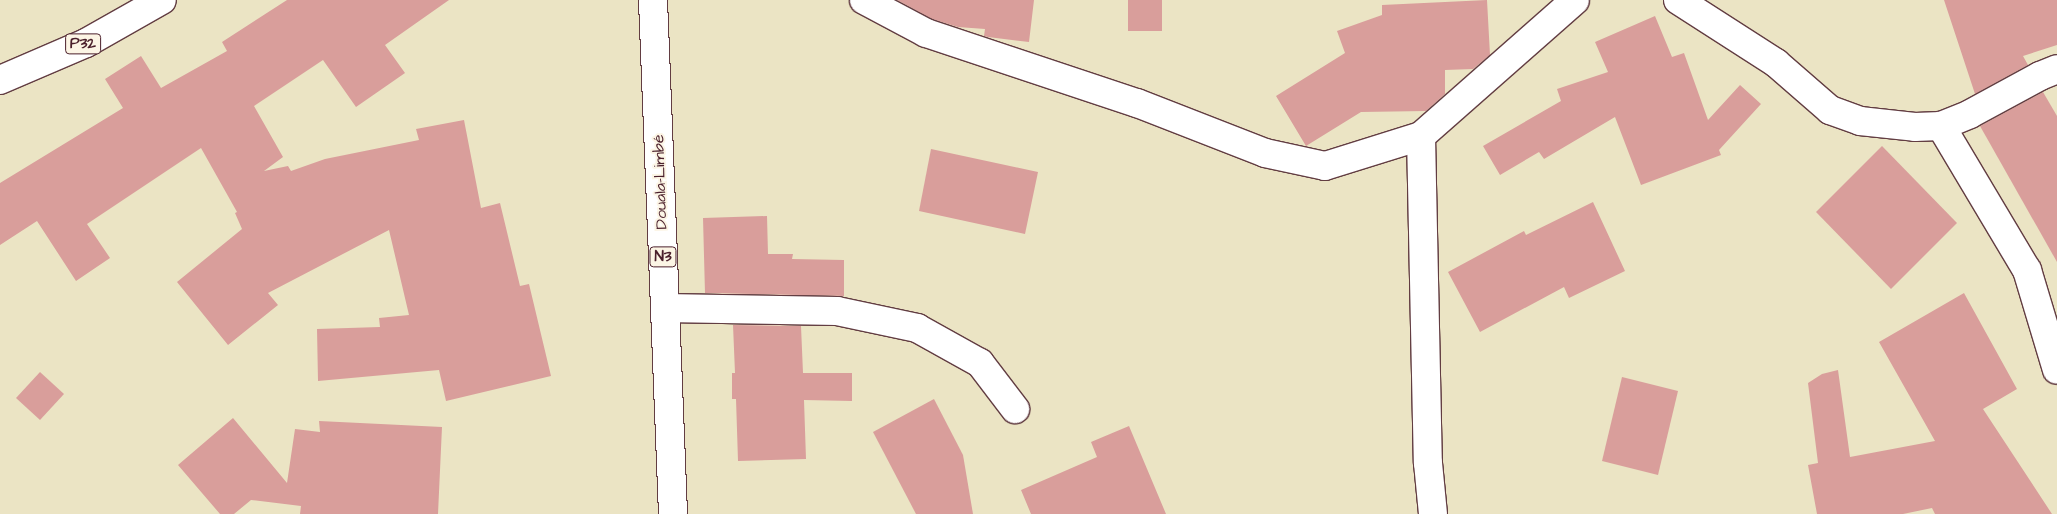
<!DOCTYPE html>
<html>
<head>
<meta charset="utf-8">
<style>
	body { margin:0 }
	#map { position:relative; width:2057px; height:514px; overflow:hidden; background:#ebe4c4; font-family:"Architects Daughter",sans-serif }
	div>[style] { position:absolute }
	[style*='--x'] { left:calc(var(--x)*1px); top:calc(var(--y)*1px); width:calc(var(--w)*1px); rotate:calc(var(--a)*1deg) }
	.building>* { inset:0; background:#d99e9b }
	.roads { filter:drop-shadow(1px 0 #623d42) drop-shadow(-1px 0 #623d42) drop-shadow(0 1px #623d42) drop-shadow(0 -1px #623d42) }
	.minor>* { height:28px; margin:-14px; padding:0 14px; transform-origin:14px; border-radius:14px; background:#fff }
	.primary>* { height:28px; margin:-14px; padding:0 14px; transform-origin:14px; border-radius:14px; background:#fff }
	.trunk>* { height:28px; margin:-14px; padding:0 14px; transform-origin:14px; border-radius:14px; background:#fff }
	span { translate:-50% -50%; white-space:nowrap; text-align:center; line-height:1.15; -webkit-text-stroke:4px #fcf5e5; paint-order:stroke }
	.shield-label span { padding:1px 4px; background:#fcf5e5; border:1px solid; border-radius:4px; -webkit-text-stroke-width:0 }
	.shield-label { font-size:15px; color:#4a1f2b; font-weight:700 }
	.street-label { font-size:16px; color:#4a1f2b }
</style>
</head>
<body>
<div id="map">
	<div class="building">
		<i style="clip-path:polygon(287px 0,449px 0,385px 45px,405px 73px,356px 107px,323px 60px,254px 106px,283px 157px,264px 171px,288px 166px,291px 171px,325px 159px,419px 140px,416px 129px,464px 120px,481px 208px,500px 203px,520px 286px,529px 284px,551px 376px,446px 401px,439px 370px,318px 381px,317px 329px,380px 327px,379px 318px,409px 315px,389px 230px,268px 293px,278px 305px,228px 345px,177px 282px,242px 229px,235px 213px,237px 212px,201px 148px,87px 224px,110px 258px,76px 281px,37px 221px,0 245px,0 183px,123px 108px,105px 79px,141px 56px,161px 88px,227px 51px,222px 42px)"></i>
		<i style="clip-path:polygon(897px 0,1034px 0,1029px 42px,988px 37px,984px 36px,985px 29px,958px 27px,932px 19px)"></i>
		<i style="clip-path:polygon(1128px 0,1162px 0,1162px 31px,1128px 31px)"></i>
		<i style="clip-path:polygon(1487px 0,1490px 55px,1473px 69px,1445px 70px,1445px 94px,1426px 111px,1361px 112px,1306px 146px,1276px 96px,1345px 53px,1337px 31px,1382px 15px,1382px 5px)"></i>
		<i style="clip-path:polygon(1944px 0,2057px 0,2057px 45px,2023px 56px,2028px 65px,1975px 94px)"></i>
		<i style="clip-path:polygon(1655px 16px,1672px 57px,1684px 53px,1708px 120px,1740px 85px,1761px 104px,1719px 150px,1721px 155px,1641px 185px,1615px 117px,1544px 159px,1539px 152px,1500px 175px,1483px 146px,1561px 101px,1557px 89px,1608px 72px,1595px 42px)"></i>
		<i style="clip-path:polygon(2043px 92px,2057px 116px,2057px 262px,1980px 126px)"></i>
		<i style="clip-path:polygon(1882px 146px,1957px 223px,1891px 289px,1816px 212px)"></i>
		<i style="clip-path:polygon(931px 149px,1038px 172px,1025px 234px,919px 211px)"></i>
		<i style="clip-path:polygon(1593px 202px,1625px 271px,1569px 298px,1564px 287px,1480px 332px,1448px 272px,1524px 231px,1526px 235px)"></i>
		<i style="clip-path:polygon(767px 216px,768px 254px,793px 254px,792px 259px,844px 260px,844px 296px,705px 293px,703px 218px)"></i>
		<i style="clip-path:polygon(1964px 293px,2017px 389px,1983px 409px,2052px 514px,1935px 514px,1932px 508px,1903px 514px,1817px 514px,1808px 465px,1818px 463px,1808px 383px,1822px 374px,1838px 370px,1850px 457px,1935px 441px,1879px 342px)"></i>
		<i style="clip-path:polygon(733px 325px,801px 326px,803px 373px,852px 373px,852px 401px,804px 400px,806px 459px,738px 461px,736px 399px,732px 399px,732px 373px,735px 373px)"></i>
		<i style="clip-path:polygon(40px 372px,64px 394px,40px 420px,16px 398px)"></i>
		<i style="clip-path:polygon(1622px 377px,1678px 391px,1658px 475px,1602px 461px)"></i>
		<i style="clip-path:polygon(934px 399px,963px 455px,973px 514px,916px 514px,873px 432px)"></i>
		<i style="clip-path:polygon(233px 418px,287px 483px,295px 429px,320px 432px,319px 421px,442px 427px,438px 514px,300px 514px,301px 506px,251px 500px,234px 514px,220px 514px,178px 465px)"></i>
		<i style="clip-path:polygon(1129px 426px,1166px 514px,1031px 514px,1021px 490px,1097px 457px,1091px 442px)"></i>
	</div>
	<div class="roads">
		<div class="minor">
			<i style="--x:864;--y:0;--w:70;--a:28"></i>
			<i style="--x:926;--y:33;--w:222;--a:18.4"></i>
			<i style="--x:1137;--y:103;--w:137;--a:21.3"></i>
			<i style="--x:1265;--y:153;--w:61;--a:12.2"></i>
			<i style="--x:1325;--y:166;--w:101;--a:-17.4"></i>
			<i style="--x:1421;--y:136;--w:205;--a:-41.4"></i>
			<i style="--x:1678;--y:0;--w:117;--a:32.7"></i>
			<i style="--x:1776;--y:63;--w:72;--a:41"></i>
			<i style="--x:1830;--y:110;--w:32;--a:20"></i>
			<i style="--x:1860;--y:121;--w:55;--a:6.2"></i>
			<i style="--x:1915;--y:127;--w:26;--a:-2"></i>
			<i style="--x:1941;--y:126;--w:31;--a:-22"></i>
			<i style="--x:1970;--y:114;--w:80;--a:-28.5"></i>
			<i style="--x:2040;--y:76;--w:18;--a:-22"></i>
			<i style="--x:1941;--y:126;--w:168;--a:59.2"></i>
			<i style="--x:2027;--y:270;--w:104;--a:73.3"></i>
			<i style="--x:1421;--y:136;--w:327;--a:88.8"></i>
			<i style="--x:1428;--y:463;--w:51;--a:84.4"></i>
			<i style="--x:665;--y:308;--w:172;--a:1"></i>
			<i style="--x:837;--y:311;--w:82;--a:12"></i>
			<i style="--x:917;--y:328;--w:72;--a:29.1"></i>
			<i style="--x:980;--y:363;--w:58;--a:52.7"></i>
		</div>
		<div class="primary">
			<i style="--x:0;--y:80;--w:94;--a:-23.3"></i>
			<i style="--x:86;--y:43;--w:87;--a:-29.5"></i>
		</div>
		<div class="trunk">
			<i style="--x:653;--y:0;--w:514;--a:87.77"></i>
		</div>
	</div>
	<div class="shield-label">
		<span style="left:83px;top:44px">P32</span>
		<span style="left:663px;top:257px">N3</span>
	</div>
	<div class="street-label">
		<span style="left:660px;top:182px;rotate:-92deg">Douala-Limbé</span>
	</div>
</div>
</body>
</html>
